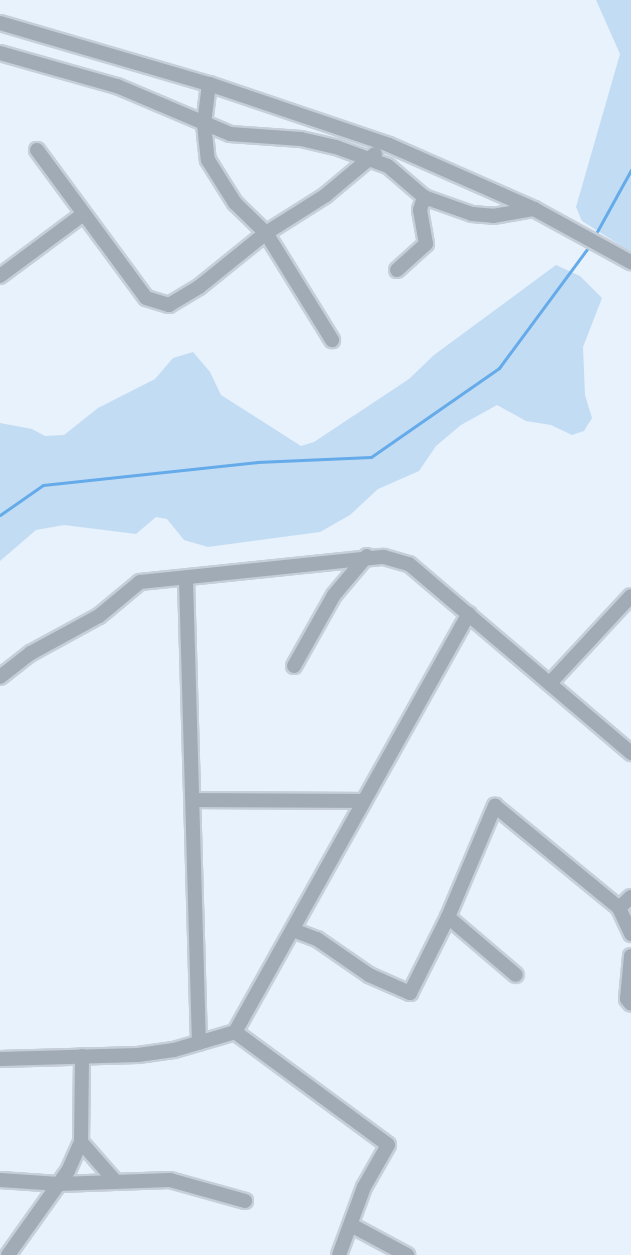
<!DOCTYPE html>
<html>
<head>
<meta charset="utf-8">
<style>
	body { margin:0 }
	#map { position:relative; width:631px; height:1255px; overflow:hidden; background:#e8f2fc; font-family:Montserrat,sans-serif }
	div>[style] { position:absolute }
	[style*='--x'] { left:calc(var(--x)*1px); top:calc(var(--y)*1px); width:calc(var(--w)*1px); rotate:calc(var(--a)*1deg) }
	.green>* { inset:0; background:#c2dcf4 }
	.stream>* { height:3px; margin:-1.5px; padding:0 1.5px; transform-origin:1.5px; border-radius:1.5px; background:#65abea }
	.roads { filter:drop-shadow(2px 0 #c6cfd9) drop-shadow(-2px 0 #c6cfd9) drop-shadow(0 2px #c6cfd9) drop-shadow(0 -2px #c6cfd9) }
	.minor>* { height:14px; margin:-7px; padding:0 7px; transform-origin:7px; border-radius:7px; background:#a1abb5 }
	span { translate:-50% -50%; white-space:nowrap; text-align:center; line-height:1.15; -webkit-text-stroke:4.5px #e8f2fc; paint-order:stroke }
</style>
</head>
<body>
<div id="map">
	<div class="green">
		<i style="clip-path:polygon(596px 0,631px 0,631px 252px,582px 221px,576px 207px,620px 54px)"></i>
		<i style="clip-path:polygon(556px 265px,580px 276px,602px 298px,583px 347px,585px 395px,592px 418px,584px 431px,572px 435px,551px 425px,526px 421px,497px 405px,461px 425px,436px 446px,419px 471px,378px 489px,350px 515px,320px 532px,208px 547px,184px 540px,167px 519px,156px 517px,136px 534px,64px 525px,36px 530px,0 561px,0 423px,32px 429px,45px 436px,64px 435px,98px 408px,155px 379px,173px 358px,193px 352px,210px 372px,221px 395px,301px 446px,314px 442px,409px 379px,434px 355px)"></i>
	</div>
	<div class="stream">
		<i style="--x:594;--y:237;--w:77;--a:-61.1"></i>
		<i style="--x:0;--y:515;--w:52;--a:-34.9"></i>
		<i style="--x:43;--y:485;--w:215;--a:-6.1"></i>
		<i style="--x:257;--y:462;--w:114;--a:-2.5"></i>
		<i style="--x:371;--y:457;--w:156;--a:-34.8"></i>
		<i style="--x:499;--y:368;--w:153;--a:-53.5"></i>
	</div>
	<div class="roads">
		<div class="minor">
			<i style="--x:0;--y:23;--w:218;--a:16.3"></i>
			<i style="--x:209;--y:84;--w:190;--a:18.7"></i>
			<i style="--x:389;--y:145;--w:158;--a:23.8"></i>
			<i style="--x:534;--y:209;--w:111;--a:28.7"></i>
			<i style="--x:0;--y:53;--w:122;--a:15.8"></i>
			<i style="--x:117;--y:86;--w:123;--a:23"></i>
			<i style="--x:230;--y:134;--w:71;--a:4"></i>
			<i style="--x:301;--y:139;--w:36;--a:13"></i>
			<i style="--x:336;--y:147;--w:55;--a:20.1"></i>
			<i style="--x:388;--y:166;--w:48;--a:40.7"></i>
			<i style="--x:424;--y:197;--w:51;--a:19.5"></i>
			<i style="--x:472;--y:214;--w:21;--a:5"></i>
			<i style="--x:493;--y:216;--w:42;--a:-9.7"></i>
			<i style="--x:209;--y:84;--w:40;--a:97.1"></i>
			<i style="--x:204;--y:124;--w:36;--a:84"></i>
			<i style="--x:208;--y:160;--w:51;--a:57.9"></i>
			<i style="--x:235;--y:203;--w:43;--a:44.1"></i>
			<i style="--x:266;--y:233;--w:71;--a:-32.3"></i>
			<i style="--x:326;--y:195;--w:64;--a:-39.9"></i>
			<i style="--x:37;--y:150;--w:184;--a:53.6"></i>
			<i style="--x:146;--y:298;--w:24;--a:17"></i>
			<i style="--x:169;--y:305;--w:35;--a:-31"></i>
			<i style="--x:199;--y:287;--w:86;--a:-38.9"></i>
			<i style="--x:266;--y:233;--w:126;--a:58.3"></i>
			<i style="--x:397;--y:270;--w:39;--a:-42"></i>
			<i style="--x:426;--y:244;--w:35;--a:-100"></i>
			<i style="--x:420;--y:210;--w:14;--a:-73"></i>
			<i style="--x:0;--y:276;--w:102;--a:-36.6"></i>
			<i style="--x:186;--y:579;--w:464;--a:88.4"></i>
			<i style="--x:294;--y:666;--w:81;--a:-60.6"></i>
			<i style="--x:334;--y:595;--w:51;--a:-49.8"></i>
			<i style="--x:0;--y:677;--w:39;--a:-38"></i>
			<i style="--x:31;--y:653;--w:77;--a:-28.6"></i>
			<i style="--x:99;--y:616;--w:53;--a:-39.7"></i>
			<i style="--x:140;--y:582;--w:245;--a:-5.9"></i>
			<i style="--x:384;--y:557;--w:26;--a:16"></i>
			<i style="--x:409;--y:564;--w:292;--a:40.4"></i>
			<i style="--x:551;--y:682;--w:117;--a:-47.1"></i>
			<i style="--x:193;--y:800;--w:171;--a:0.3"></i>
			<i style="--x:619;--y:908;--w:16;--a:-43"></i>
			<i style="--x:448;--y:917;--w:89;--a:40.5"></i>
			<i style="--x:293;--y:930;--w:26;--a:21"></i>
			<i style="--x:317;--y:939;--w:63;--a:34.7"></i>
			<i style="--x:369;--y:975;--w:45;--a:23.7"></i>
			<i style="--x:410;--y:993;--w:85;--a:-63.4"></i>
			<i style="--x:448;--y:917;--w:121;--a:-67.1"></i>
			<i style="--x:495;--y:806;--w:161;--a:39.4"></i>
			<i style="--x:619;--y:908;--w:29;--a:65"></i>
			<i style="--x:631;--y:956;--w:43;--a:95.3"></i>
			<i style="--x:627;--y:999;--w:6;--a:51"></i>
			<i style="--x:235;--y:1032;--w:190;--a:36.4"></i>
			<i style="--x:388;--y:1145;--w:48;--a:119.7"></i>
			<i style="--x:364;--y:1187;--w:72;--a:110.2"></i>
			<i style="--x:0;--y:1059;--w:138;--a:-1.7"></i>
			<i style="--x:138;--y:1055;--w:36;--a:-8"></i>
			<i style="--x:174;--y:1050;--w:64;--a:-16.4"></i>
			<i style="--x:235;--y:1032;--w:479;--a:-60.8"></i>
			<i style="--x:81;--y:1142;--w:52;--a:48.9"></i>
			<i style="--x:0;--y:1180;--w:59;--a:3.9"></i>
			<i style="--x:59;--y:1184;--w:111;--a:-2.1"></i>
			<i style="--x:170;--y:1180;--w:78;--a:15.6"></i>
			<i style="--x:351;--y:1225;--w:64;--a:28.2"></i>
			<i style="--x:8;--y:1255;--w:103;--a:-54.5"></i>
			<i style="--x:68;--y:1171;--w:32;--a:-66"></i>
			<i style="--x:81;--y:1142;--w:86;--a:-89.3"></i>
		</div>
	</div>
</div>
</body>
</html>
